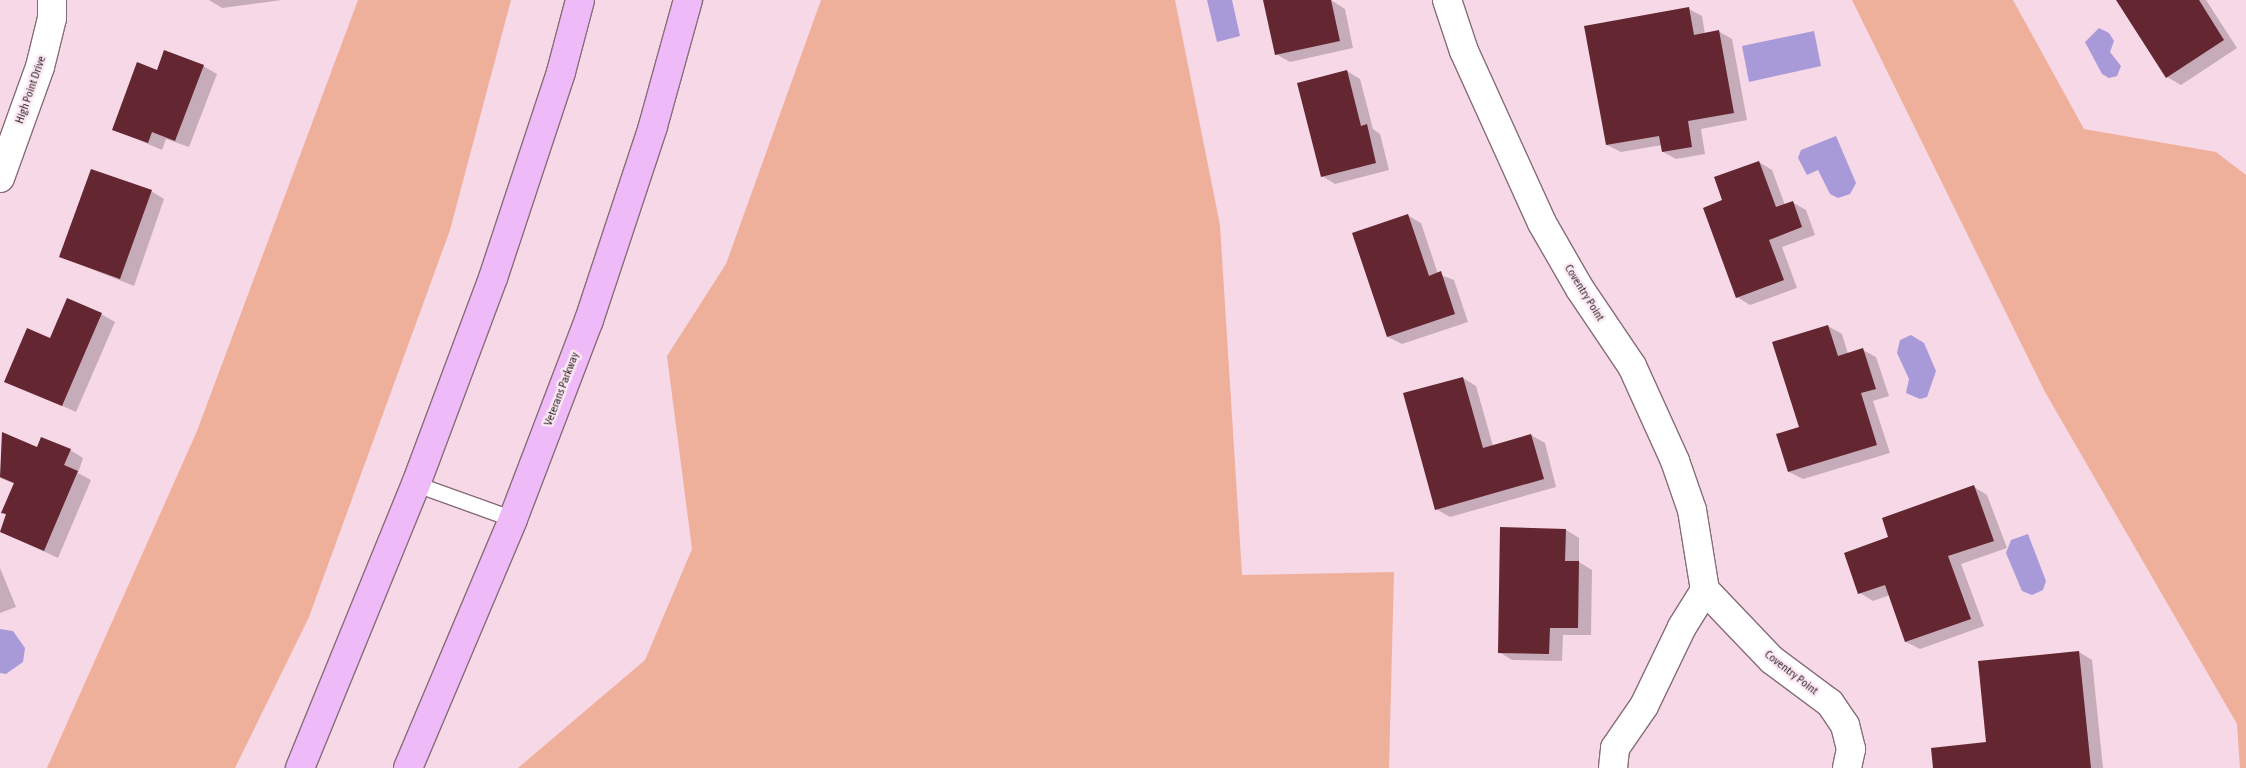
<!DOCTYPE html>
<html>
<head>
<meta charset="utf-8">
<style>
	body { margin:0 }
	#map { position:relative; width:2246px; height:768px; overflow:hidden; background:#f7d8e7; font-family:"Asap Condensed",sans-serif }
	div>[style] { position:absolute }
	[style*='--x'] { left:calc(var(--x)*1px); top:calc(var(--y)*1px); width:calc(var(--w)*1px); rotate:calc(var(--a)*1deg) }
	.green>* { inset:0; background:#efb09b }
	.water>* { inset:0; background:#a89ad8 }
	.shadow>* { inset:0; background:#0003 }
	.building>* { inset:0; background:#642630 }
	.roads { filter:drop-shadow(1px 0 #876c79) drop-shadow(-1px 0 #876c79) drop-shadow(0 1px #876c79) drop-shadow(0 -1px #876c79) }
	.service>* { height:15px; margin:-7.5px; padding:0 7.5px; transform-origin:7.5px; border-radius:7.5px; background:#fff }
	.minor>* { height:28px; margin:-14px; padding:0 14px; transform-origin:14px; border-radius:14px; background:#fff }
	.trunk>* { height:28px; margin:-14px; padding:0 14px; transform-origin:14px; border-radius:14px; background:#eebaf8 }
	span { translate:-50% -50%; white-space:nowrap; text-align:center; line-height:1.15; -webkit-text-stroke:5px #fce9f3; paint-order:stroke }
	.street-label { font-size:12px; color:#35292f }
</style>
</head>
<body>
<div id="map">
	<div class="green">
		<i style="clip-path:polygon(358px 0,511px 0,450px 230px,309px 617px,235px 768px,47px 768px,197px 431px)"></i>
		<i style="clip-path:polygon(821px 0,1175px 0,1220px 225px,1242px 575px,1394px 572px,1389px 768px,518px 768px,645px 660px,692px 549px,667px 356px,726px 264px)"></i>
		<i style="clip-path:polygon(1852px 0,2013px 0,2084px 129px,2216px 152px,2246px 175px,2246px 768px,2240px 768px,2237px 724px,2045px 392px)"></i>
	</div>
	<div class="water">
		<i style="clip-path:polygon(1207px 0,1232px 0,1240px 36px,1217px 42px)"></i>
		<i style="clip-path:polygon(2099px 28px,2109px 33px,2114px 41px,2110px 52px,2121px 66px,2117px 76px,2109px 78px,2102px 74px,2085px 42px)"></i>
		<i style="clip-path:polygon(1814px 31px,1821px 66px,1749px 82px,1742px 46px)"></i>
		<i style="clip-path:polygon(1836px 136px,1856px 183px,1850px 194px,1838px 198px,1830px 194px,1818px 170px,1807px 175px,1798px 158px,1801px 150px)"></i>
		<i style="clip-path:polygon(1911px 335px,1924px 343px,1936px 371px,1927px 397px,1920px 399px,1906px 393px,1909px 379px,1897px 353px,1900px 340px)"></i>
		<i style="clip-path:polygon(2028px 534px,2046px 581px,2043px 590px,2032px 595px,2022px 591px,2006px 553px,2011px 540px)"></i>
		<i style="clip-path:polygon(0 629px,13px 631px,25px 648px,23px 662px,6px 674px,0 673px)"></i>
	</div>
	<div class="shadow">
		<i style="clip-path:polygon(209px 0,282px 0,222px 8px)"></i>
		<i style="clip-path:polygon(1265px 0,1331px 0,1345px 9px,1353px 48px,1290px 62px,1276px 54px)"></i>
		<i style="clip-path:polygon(2118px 0,2206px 0,2237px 48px,2181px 85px,2167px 77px)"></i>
		<i style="clip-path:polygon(1689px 9px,1702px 16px,1705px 34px,1718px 31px,1732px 39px,1747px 120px,1701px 129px,1705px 154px,1676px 159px,1663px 152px,1662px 145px,1621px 152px,1607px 145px)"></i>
		<i style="clip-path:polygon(203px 66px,217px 74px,189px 147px,166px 139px,162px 150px,113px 129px,158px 71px)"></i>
		<i style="clip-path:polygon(1347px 71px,1360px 79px,1373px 129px,1380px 134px,1389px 170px,1335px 184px,1322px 176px)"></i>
		<i style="clip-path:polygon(1759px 162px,1772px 170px,1785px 205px,1792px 202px,1806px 210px,1815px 235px,1782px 247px,1797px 288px,1750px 305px,1737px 297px,1724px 201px)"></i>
		<i style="clip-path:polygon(151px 191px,164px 199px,134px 286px,61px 257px)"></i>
		<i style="clip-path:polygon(1407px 215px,1421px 223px,1438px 274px,1454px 280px,1468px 322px,1402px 344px,1388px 337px,1353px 233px)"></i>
		<i style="clip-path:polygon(101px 314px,115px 322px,76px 412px,6px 381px,50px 340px)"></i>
		<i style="clip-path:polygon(1828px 326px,1842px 334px,1848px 354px,1863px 350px,1876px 357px,1889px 396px,1873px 401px,1890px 453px,1803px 479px,1789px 472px)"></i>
		<i style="clip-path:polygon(1463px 378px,1476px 386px,1493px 446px,1531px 435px,1545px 443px,1556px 487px,1450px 517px,1436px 509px)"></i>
		<i style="clip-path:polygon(3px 433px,38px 448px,70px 450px,83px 458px,78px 473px,91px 480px,58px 558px,0 531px,7px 515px,3px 512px,15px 484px,0 478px)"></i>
		<i style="clip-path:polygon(1974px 487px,1987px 495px,2007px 548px,1961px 564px,1984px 626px,1920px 649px,1906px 642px,1890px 595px,1873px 601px,1860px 593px)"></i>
		<i style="clip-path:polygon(1566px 530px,1579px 538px,1579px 562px,1592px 570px,1591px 635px,1563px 635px,1562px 661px,1512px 660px,1499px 652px)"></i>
		<i style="clip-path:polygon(0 568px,16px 607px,0 613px)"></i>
		<i style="clip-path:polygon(2079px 652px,2092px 660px,2103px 768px,1934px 768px,1988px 743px)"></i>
	</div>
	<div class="building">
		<i style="clip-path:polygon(1263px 0,1331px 0,1340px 41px,1275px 55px)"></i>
		<i style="clip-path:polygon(2116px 0,2199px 0,2224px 40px,2166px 78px)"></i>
		<i style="clip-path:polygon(1689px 7px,1694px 35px,1719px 30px,1734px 113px,1688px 121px,1692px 147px,1662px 152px,1659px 136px,1606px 145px,1584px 26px)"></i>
		<i style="clip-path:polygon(164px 50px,204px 65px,175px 141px,152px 132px,148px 143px,112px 130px,137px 62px,157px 70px)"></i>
		<i style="clip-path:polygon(1347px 70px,1361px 126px,1367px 124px,1376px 163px,1321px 177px,1297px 83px)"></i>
		<i style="clip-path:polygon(1759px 161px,1776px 207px,1793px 201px,1802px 227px,1769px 240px,1784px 280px,1736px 298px,1703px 208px,1722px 200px,1714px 177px)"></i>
		<i style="clip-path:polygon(91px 169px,152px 190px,120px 279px,59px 257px)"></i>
		<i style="clip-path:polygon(1408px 214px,1429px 276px,1441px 271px,1455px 314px,1387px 337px,1352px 233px)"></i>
		<i style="clip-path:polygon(67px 298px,102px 313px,62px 406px,4px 382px,27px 328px,50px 338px)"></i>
		<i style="clip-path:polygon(1828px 325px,1838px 356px,1863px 348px,1876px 389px,1861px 393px,1877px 445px,1788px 472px,1776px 434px,1799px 427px,1772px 342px)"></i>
		<i style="clip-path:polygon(1463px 377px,1483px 448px,1531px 434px,1544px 479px,1435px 510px,1403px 393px)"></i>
		<i style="clip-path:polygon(2px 432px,37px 447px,41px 437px,71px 449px,64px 465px,78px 471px,44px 551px,0 532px,6px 514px,1px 513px,14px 483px,0 477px)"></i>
		<i style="clip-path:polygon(1974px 485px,1994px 541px,1948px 556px,1971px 619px,1905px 642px,1885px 585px,1858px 594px,1844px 553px,1888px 537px,1882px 518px)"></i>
		<i style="clip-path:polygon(1500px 527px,1566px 529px,1565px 561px,1579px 561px,1578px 628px,1550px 628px,1549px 654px,1498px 653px)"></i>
		<i style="clip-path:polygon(2079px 651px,2091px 768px,1933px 768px,1931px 748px,1986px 742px,1978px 661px)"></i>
	</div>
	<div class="roads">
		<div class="service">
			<i style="--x:416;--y:484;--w:103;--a:19.8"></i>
		</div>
		<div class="minor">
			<i style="--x:1447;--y:0;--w:54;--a:71.6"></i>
			<i style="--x:1464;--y:51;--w:189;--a:65.6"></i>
			<i style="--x:1542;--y:223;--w:76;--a:60.1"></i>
			<i style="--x:1580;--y:289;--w:93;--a:56"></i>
			<i style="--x:1632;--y:366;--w:104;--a:65.6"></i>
			<i style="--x:1675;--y:461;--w:52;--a:70.9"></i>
			<i style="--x:1692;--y:510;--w:81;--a:80.8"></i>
			<i style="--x:1705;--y:590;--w:97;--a:46.3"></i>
			<i style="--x:1772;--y:660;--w:72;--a:36.6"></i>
			<i style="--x:1830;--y:703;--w:27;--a:56"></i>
			<i style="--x:1845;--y:725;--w:25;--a:76"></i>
			<i style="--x:1851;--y:749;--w:19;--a:102"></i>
			<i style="--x:0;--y:178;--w:118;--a:-70.2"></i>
			<i style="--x:40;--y:67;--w:50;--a:-76.2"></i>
			<i style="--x:52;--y:18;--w:18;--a:-90"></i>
			<i style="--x:1613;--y:768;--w:20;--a:-84"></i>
			<i style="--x:1615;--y:748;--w:51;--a:-55.4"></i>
			<i style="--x:1644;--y:706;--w:88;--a:-64.3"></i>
			<i style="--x:1682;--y:627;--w:44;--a:-58.1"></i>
		</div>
		<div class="trunk">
			<i style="--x:300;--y:768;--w:307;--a:-67.8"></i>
			<i style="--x:416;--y:484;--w:220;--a:-69.5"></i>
			<i style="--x:493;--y:278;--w:217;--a:-71.7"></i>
			<i style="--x:561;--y:72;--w:74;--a:-75.2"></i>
			<i style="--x:408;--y:768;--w:270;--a:-67.1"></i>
			<i style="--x:513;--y:519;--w:213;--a:-69.1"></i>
			<i style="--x:589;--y:320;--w:204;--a:-71.7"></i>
			<i style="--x:653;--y:126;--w:131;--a:-74.5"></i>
		</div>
	</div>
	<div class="street-label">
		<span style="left:31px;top:90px;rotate:-71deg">High Point Drive</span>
		<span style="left:1584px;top:293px;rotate:58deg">Coventry Point</span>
		<span style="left:562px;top:389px;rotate:-69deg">Veterans Parkway</span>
		<span style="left:1791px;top:673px;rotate:38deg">Coventry Point</span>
	</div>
</div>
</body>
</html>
